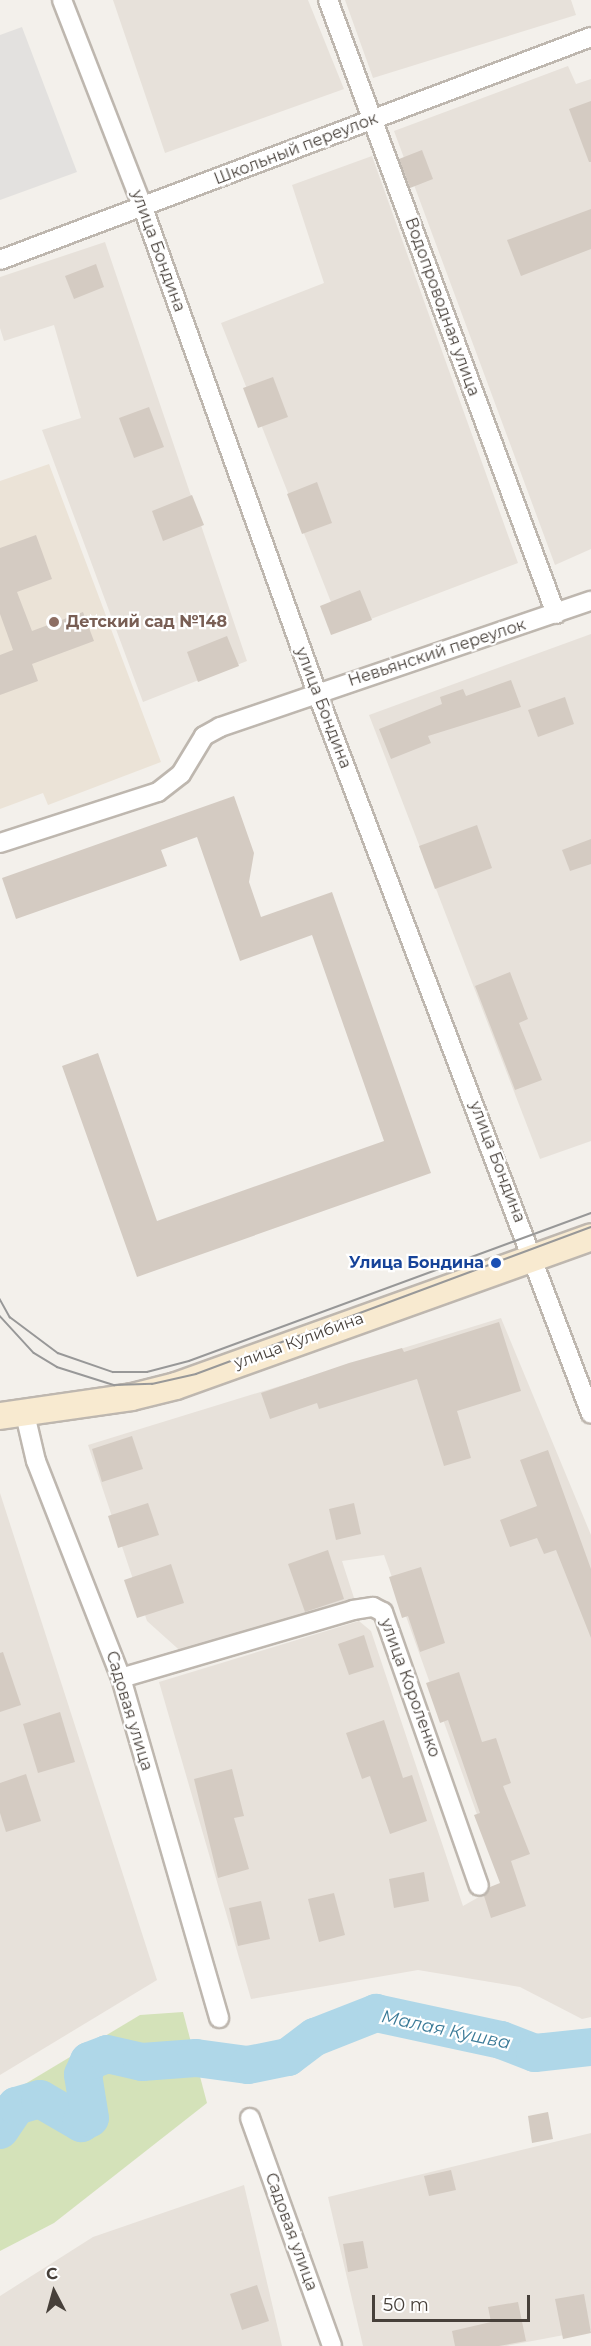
<!DOCTYPE html>
<html>
<head>
<meta charset="utf-8">
<style>
	body { margin:0 }
	#map { position:relative; width:591px; height:2346px; overflow:hidden; background:#f3f0eb; font-family:Montserrat,sans-serif }
	div>[style] { position:absolute }
	[style*='--x'] { left:calc(var(--x)*1px); top:calc(var(--y)*1px); width:calc(var(--w)*1px); rotate:calc(var(--a)*1deg) }
	.residential>* { inset:0; background:#e7e1da }
	.education>* { inset:0; background:#ebe3d7 }
	.green>* { inset:0; background:#d4e2b9 }
	.parking>* { inset:0; background:#e3e1df }
	.river>* { height:38px; margin:-19px; padding:0 19px; transform-origin:19px; border-radius:19px; background:#afd7e8 }
	.building>* { inset:0; background:#d4cbc2 }
	.roads { filter:drop-shadow(2px 0 #beb7af) drop-shadow(-2px 0 #beb7af) drop-shadow(0 2px #beb7af) drop-shadow(0 -2px #beb7af) }
	.minor>* { height:18px; margin:-9px; padding:0 9px; transform-origin:9px; border-radius:9px; background:#fff }
	.secondary>* { height:26px; margin:-13px; padding:0 13px; transform-origin:13px; border-radius:13px; background:#f8ead0 }
	.tram>* { height:1.5px; margin:-0.75px; padding:0 0.75px; transform-origin:0.75px; border-radius:0.75px; background:#989898 }
	.dots>* { width:16px; height:16px; translate:-50% -50%; box-sizing:border-box; border:3px solid #fff; border-radius:50% }
	span { translate:-50% -50%; white-space:nowrap; text-align:center; line-height:1.15; -webkit-text-stroke:4.5px #fff; paint-order:stroke }
	.street-label { font-size:16px; color:#47403a }
	.education-label { font-size:16px; color:#785e54; font-weight:700 }
	.left { translate:0 -50%; text-align:left }
	.transit-label { font-size:16px; color:#164399; font-weight:700 }
	.right { translate:-100% -50%; text-align:right }
	.water-label { font-size:18px; color:#3a7a97; font-style:italic }
	.north { position:absolute; left:24px; top:2262px; width:60px; height:60px; -webkit-text-stroke:4px #fff; paint-order:stroke; rotate:354deg; font-size:16px; font-weight:700; line-height:24px; text-align:center; color:#47403a }
	.north::after { content:''; display:block; margin:auto; width:21px; height:27px; background:#47403a; clip-path:polygon(50% 0,100% 100%,50% 72%,0 100%) }
	.scale { position:absolute; left:372px; top:2295px; width:158px; height:27px; box-sizing:border-box; border:3px solid #47403a; border-top:0; padding-left:8px; font-size:18px; line-height:21px; white-space:nowrap; color:#47403a; -webkit-text-stroke:4px #fff; paint-order:stroke }
</style>
</head>
<body>
<div id="map">
	<div class="residential">
		<i style="clip-path:polygon(113px 0,308px 0,344px 89px,165px 153px)"></i>
		<i style="clip-path:polygon(345px 0,571px 0,576px 15px,373px 78px)"></i>
		<i style="clip-path:polygon(568px 66px,576px 84px,591px 79px,591px 549px,555px 565px,394px 131px)"></i>
		<i style="clip-path:polygon(372px 156px,518px 563px,342px 630px,221px 323px,324px 283px,292px 185px)"></i>
		<i style="clip-path:polygon(105px 242px,247px 661px,143px 702px,42px 430px,81px 418px,54px 325px,4px 341px,0 328px,0 277px)"></i>
		<i style="clip-path:polygon(591px 634px,591px 1141px,540px 1159px,369px 715px)"></i>
		<i style="clip-path:polygon(501px 1318px,591px 1535px,591px 2017px,582px 2019px,520px 1987px,418px 1970px,251px 1999px,159px 1682px,359px 1621px,371px 1631px,463px 1906px,502px 1884px,384px 1555px,342px 1561px,355px 1601px,186px 1656px,147px 1621px,88px 1445px)"></i>
		<i style="clip-path:polygon(0 1493px,157px 1980px,0 2075px)"></i>
		<i style="clip-path:polygon(591px 2133px,591px 2330px,506px 2346px,363px 2346px,328px 2197px)"></i>
		<i style="clip-path:polygon(244px 2185px,282px 2346px,0 2346px,0 2296px,93px 2237px)"></i>
	</div>
	<div class="education">
		<i style="clip-path:polygon(49px 464px,161px 762px,48px 805px,43px 793px,0 809px,0 481px)"></i>
	</div>
	<div class="green">
		<i style="clip-path:polygon(183px 2012px,207px 2103px,54px 2223px,0 2251px,0 2099px,140px 2015px)"></i>
	</div>
	<div class="parking">
		<i style="clip-path:polygon(22px 27px,77px 172px,0 200px,0 35px)"></i>
	</div>
	<div class="river">
		<i style="--x:0;--y:2130;--w:29;--a:-56"></i>
		<i style="--x:16;--y:2106;--w:25;--a:-16"></i>
		<i style="--x:40;--y:2099;--w:48;--a:30.3"></i>
		<i style="--x:81;--y:2123;--w:10;--a:-29"></i>
		<i style="--x:90;--y:2118;--w:44;--a:-99.2"></i>
		<i style="--x:83;--y:2075;--w:15;--a:-67"></i>
		<i style="--x:89;--y:2061;--w:19;--a:-21"></i>
		<i style="--x:107;--y:2054;--w:36;--a:13"></i>
		<i style="--x:142;--y:2062;--w:54;--a:-4.2"></i>
		<i style="--x:196;--y:2058;--w:52;--a:7.7"></i>
		<i style="--x:248;--y:2065;--w:41;--a:-11.3"></i>
		<i style="--x:288;--y:2057;--w:34;--a:-37"></i>
		<i style="--x:315;--y:2037;--w:66;--a:-21.5"></i>
		<i style="--x:376;--y:2013;--w:128;--a:12.2"></i>
		<i style="--x:501;--y:2040;--w:36;--a:21"></i>
		<i style="--x:535;--y:2053;--w:56;--a:-6.1"></i>
	</div>
	<div class="building">
		<i style="clip-path:polygon(591px 101px,591px 162px,589px 162px,569px 109px)"></i>
		<i style="clip-path:polygon(422px 150px,433px 179px,410px 188px,399px 159px)"></i>
		<i style="clip-path:polygon(591px 209px,591px 249px,521px 276px,507px 240px)"></i>
		<i style="clip-path:polygon(96px 264px,104px 287px,74px 299px,65px 276px)"></i>
		<i style="clip-path:polygon(273px 377px,288px 417px,258px 428px,243px 388px)"></i>
		<i style="clip-path:polygon(149px 407px,164px 447px,134px 458px,119px 418px)"></i>
		<i style="clip-path:polygon(317px 482px,332px 523px,302px 534px,287px 494px)"></i>
		<i style="clip-path:polygon(192px 495px,204px 525px,163px 541px,152px 511px)"></i>
		<i style="clip-path:polygon(36px 535px,52px 579px,17px 592px,32px 631px,83px 612px,94px 641px,32px 664px,38px 681px,0 695px,0 655px,13px 650px,0 614px,0 548px)"></i>
		<i style="clip-path:polygon(360px 590px,372px 620px,331px 635px,320px 606px)"></i>
		<i style="clip-path:polygon(227px 636px,239px 666px,198px 682px,187px 652px)"></i>
		<i style="clip-path:polygon(511px 680px,521px 707px,428px 736px,431px 743px,391px 759px,379px 729px,442px 704px,440px 697px,463px 689px,466px 696px)"></i>
		<i style="clip-path:polygon(565px 697px,574px 724px,538px 737px,528px 710px)"></i>
		<i style="clip-path:polygon(234px 796px,254px 853px,249px 882px,261px 917px,332px 892px,431px 1173px,137px 1277px,62px 1066px,98px 1053px,157px 1221px,384px 1141px,312px 935px,240px 961px,197px 837px,161px 850px,167px 866px,16px 919px,2px 878px)"></i>
		<i style="clip-path:polygon(477px 825px,492px 868px,435px 889px,419px 846px)"></i>
		<i style="clip-path:polygon(591px 839px,591px 864px,570px 871px,562px 850px)"></i>
		<i style="clip-path:polygon(510px 972px,528px 1019px,519px 1023px,542px 1080px,515px 1090px,475px 986px)"></i>
		<i style="clip-path:polygon(499px 1322px,521px 1391px,457px 1411px,471px 1458px,444px 1466px,417px 1379px,319px 1409px,317px 1403px,270px 1419px,261px 1393px,349px 1363px,402px 1348px,404px 1352px)"></i>
		<i style="clip-path:polygon(132px 1436px,143px 1469px,102px 1482px,92px 1449px)"></i>
		<i style="clip-path:polygon(548px 1450px,591px 1569px,591px 1638px,556px 1550px,544px 1554px,537px 1538px,510px 1547px,500px 1520px,537px 1506px,520px 1460px)"></i>
		<i style="clip-path:polygon(148px 1503px,159px 1535px,118px 1548px,108px 1516px)"></i>
		<i style="clip-path:polygon(354px 1503px,361px 1534px,336px 1540px,329px 1509px)"></i>
		<i style="clip-path:polygon(328px 1550px,344px 1599px,305px 1612px,288px 1564px)"></i>
		<i style="clip-path:polygon(171px 1564px,184px 1603px,137px 1618px,124px 1580px)"></i>
		<i style="clip-path:polygon(421px 1567px,445px 1643px,420px 1652px,408px 1616px,402px 1618px,389px 1577px)"></i>
		<i style="clip-path:polygon(364px 1635px,374px 1667px,349px 1675px,338px 1644px)"></i>
		<i style="clip-path:polygon(3px 1652px,21px 1705px,0 1712px,0 1653px)"></i>
		<i style="clip-path:polygon(459px 1672px,482px 1742px,496px 1738px,511px 1783px,503px 1786px,530px 1854px,511px 1861px,526px 1906px,491px 1918px,484px 1896px,490px 1887px,500px 1883px,474px 1815px,480px 1813px,448px 1720px,440px 1723px,426px 1683px)"></i>
		<i style="clip-path:polygon(60px 1712px,75px 1762px,38px 1773px,23px 1724px)"></i>
		<i style="clip-path:polygon(384px 1720px,403px 1778px,412px 1775px,427px 1821px,390px 1834px,370px 1776px,362px 1779px,346px 1733px)"></i>
		<i style="clip-path:polygon(232px 1769px,244px 1816px,234px 1818px,249px 1869px,218px 1878px,194px 1779px)"></i>
		<i style="clip-path:polygon(26px 1774px,41px 1821px,6px 1832px,0 1813px,0 1783px)"></i>
		<i style="clip-path:polygon(424px 1872px,429px 1901px,394px 1908px,389px 1879px)"></i>
		<i style="clip-path:polygon(334px 1893px,345px 1935px,319px 1942px,308px 1899px)"></i>
		<i style="clip-path:polygon(261px 1901px,270px 1939px,238px 1946px,229px 1908px)"></i>
		<i style="clip-path:polygon(548px 2112px,553px 2139px,532px 2143px,528px 2116px)"></i>
		<i style="clip-path:polygon(451px 2170px,456px 2190px,429px 2196px,424px 2176px)"></i>
		<i style="clip-path:polygon(363px 2241px,368px 2268px,348px 2272px,343px 2244px)"></i>
		<i style="clip-path:polygon(257px 2285px,269px 2321px,242px 2330px,230px 2294px)"></i>
		<i style="clip-path:polygon(584px 2294px,591px 2333px,563px 2339px,555px 2299px)"></i>
		<i style="clip-path:polygon(518px 2302px,526px 2341px,499px 2346px,455px 2346px,452px 2331px,491px 2322px,488px 2307px)"></i>
	</div>
	<div class="roads">
		<div class="minor">
			<i style="--x:62;--y:0;--w:223;--a:68.7"></i>
			<i style="--x:143;--y:208;--w:515;--a:70.26"></i>
			<i style="--x:317;--y:693;--w:771;--a:69.19"></i>
			<i style="--x:328;--y:0;--w:655;--a:69.63"></i>
			<i style="--x:0;--y:260;--w:632;--a:-20.67"></i>
			<i style="--x:0;--y:843;--w:166;--a:-17.9"></i>
			<i style="--x:158;--y:792;--w:29;--a:-38"></i>
			<i style="--x:181;--y:774;--w:44;--a:-58.8"></i>
			<i style="--x:204;--y:736;--w:18;--a:-29"></i>
			<i style="--x:220;--y:727;--w:392;--a:-18.8"></i>
			<i style="--x:24;--y:1410;--w:52;--a:76.8"></i>
			<i style="--x:36;--y:1461;--w:233;--a:68.6"></i>
			<i style="--x:121;--y:1678;--w:354;--a:73.9"></i>
			<i style="--x:121;--y:1678;--w:242;--a:-16.3"></i>
			<i style="--x:353;--y:1610;--w:20;--a:-9"></i>
			<i style="--x:373;--y:1607;--w:11;--a:27"></i>
			<i style="--x:383;--y:1612;--w:290;--a:70.7"></i>
			<i style="--x:250;--y:2118;--w:242;--a:70.2"></i>
		</div>
		<div class="secondary">
			<i style="--x:0;--y:1416;--w:133;--a:-8.2"></i>
			<i style="--x:132;--y:1397;--w:45;--a:-14"></i>
			<i style="--x:176;--y:1386;--w:441;--a:-19.7"></i>
		</div>
	</div>
	<div class="tram">
		<i style="--x:0;--y:1299;--w:21;--a:61"></i>
		<i style="--x:10;--y:1317;--w:60;--a:36.9"></i>
		<i style="--x:58;--y:1353;--w:58;--a:19.1"></i>
		<i style="--x:113;--y:1372;--w:34;--a:0"></i>
		<i style="--x:147;--y:1372;--w:43;--a:-14.7"></i>
		<i style="--x:189;--y:1361;--w:428;--a:-20.2"></i>
		<i style="--x:0;--y:1316;--w:50;--a:47.4"></i>
		<i style="--x:34;--y:1353;--w:27;--a:31"></i>
		<i style="--x:57;--y:1367;--w:60;--a:17.5"></i>
		<i style="--x:114;--y:1385;--w:38;--a:-2"></i>
		<i style="--x:152;--y:1384;--w:45;--a:-12.8"></i>
		<i style="--x:196;--y:1374;--w:421;--a:-20.4"></i>
	</div>
	<div class="dots">
		<i style="left:54px;top:622px;background:#8d6e63"></i>
		<i style="left:496px;top:1263px;background:#1a4fb4"></i>
	</div>
	<div class="street-label">
		<span style="left:296px;top:149px;rotate:-21deg">Школьный переулок</span>
		<span style="left:158px;top:251px;rotate:70deg">улица Бондина</span>
		<span style="left:442px;top:307px;rotate:70deg">Водопроводная улица</span>
		<span style="left:437px;top:653px;rotate:-18deg">Невьянский переулок</span>
		<span style="left:323px;top:708px;rotate:69deg">улица Бондина</span>
		<span style="left:497px;top:1162px;rotate:69deg">улица Бондина</span>
		<span style="left:299px;top:1341px;rotate:-20deg">улица Кулибина</span>
		<span style="left:410px;top:1688px;rotate:70deg">улица Короленко</span>
		<span style="left:129px;top:1711px;rotate:73deg">Садовая улица</span>
		<span style="left:291px;top:2232px;rotate:70deg">Садовая улица</span>
	</div>
	<div class="education-label">
		<span class="left" style="left:66px;top:622px">Детский сад №148</span>
	</div>
	<div class="transit-label">
		<span class="right" style="left:484px;top:1263px">Улица Бондина</span>
	</div>
	<div class="water-label">
		<span style="left:446px;top:2030px;rotate:12deg">Малая Кушва</span>
	</div>
	<div class="north">С</div>
	<div class="scale">50 m</div>
</div>
</body>
</html>
